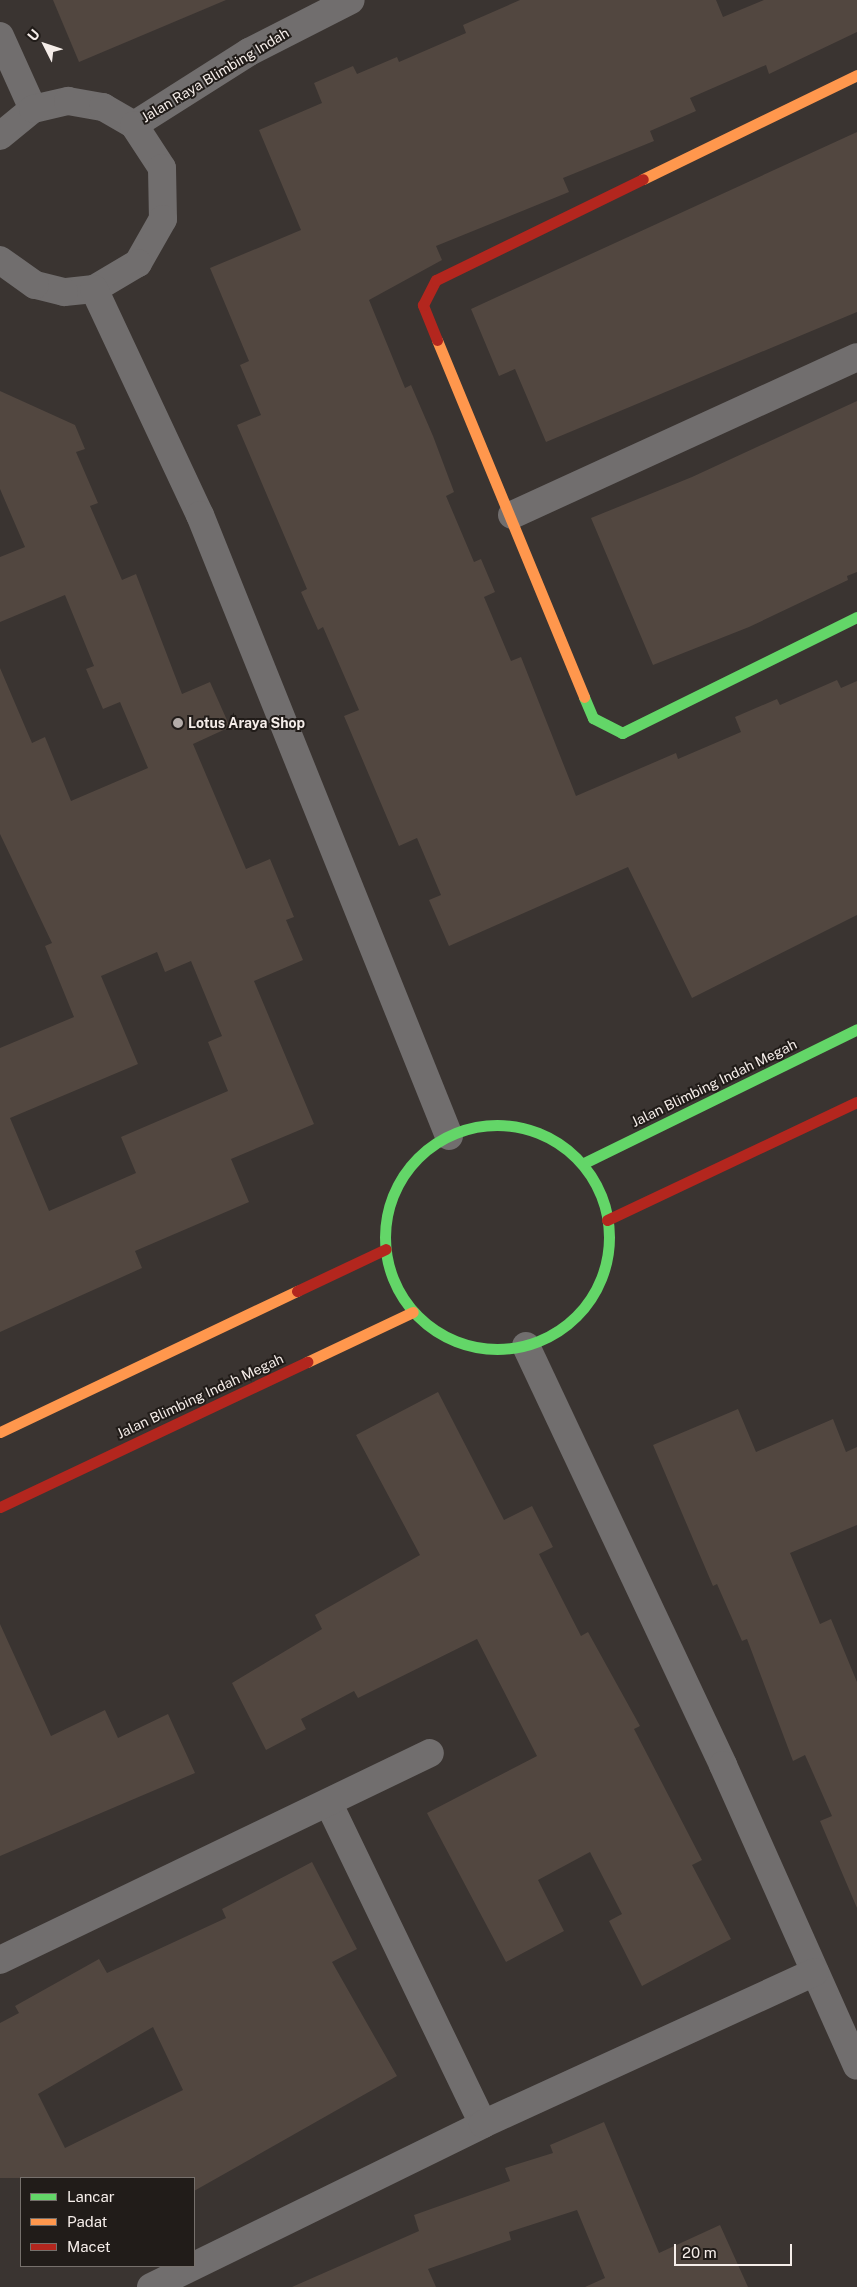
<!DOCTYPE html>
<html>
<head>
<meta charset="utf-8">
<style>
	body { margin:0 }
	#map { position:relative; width:857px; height:2287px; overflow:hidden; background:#3a3431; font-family:"Public Sans",sans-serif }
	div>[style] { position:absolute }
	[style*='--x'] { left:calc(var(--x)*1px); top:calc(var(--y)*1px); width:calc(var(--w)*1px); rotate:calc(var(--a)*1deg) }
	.building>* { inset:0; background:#524740 }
	.street>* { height:28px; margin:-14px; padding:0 14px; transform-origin:14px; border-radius:14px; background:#716e6e }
	.fast>* { height:11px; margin:-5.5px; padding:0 5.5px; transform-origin:5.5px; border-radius:5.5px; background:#63d668 }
	.fast>.ring { margin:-5.5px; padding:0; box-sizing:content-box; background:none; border:11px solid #63d668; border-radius:50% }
	.slow>* { height:11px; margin:-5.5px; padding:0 5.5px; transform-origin:5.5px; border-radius:5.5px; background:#ff974d }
	.jam>* { height:11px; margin:-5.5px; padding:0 5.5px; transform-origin:5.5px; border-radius:5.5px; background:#b3261e }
	.dots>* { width:14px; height:14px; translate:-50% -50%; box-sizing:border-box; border:2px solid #211c19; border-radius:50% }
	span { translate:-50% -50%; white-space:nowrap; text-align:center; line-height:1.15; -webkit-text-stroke:4px #211c19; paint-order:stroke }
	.street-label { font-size:14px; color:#f5ede9 }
	.poi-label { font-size:14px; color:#f5ede9; font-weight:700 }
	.left { translate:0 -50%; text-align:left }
	.legend { position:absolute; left:20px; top:2177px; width:175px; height:90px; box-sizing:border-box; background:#211c19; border:1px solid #76706c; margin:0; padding:6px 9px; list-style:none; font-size:15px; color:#f5ede9 }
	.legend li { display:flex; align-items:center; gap:10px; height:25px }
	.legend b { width:25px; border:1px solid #76706c }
	.north { position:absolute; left:20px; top:20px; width:50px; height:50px; -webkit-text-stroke:4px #211c19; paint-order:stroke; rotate:311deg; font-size:14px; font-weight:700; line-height:20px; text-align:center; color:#f5ede9 }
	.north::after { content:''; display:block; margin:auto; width:18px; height:22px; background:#f5ede9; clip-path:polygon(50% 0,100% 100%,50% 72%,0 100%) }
	.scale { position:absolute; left:674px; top:2244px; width:118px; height:22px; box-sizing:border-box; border:2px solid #f5ede9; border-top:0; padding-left:6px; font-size:15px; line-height:18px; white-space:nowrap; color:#f5ede9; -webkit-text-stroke:4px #211c19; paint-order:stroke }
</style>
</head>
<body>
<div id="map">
	<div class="building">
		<i style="clip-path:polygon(53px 0,226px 0,79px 62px)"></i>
		<i style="clip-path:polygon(520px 0,716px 0,723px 17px,764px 0,857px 0,857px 32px,769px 74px,766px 65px,690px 98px,696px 111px,650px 131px,654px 141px,563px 178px,569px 192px,436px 246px,442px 260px,369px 300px,405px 388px,411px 385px,433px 436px,454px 492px,446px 496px,474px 562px,481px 559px,495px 592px,484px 597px,511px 661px,521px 657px,576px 796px,676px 753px,678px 759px,741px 732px,735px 717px,777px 699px,780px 705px,837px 680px,841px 688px,857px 681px,857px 915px,692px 998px,628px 867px,449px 946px,429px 900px,441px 895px,417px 838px,399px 846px,344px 716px,359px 710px,323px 627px,318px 630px,301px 592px,307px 589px,237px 425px,261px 415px,240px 365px,249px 361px,210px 268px,301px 230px,259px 130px,322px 103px,314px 83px,353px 66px,357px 74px,397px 57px,399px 62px,466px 33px,463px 25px)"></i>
		<i style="clip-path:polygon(857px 132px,857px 312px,546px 442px,515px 369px,499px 376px,471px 309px)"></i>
		<i style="clip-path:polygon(evenodd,0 391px,75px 425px,85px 449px,76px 452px,98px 503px,90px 506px,122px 580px,136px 574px,182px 694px,210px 682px,230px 727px,193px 744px,246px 869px,270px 859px,294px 917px,286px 920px,303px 960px,254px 981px,314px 1124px,231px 1159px,249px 1202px,135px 1251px,142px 1268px,0 1332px,0 1048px,74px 1017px,45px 946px,52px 943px,0 834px,0 668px,32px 743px,45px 737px,71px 801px,148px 768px,120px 702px,103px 709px,86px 669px,94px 666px,65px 595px,0 622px,0 557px,25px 547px,0 489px,0 391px,157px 952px,165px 972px,191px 961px,222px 1036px,208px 1042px,228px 1091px,121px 1137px,136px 1173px,49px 1211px,10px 1118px,138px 1064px,101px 976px,157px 952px)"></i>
		<i style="clip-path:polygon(857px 401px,857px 572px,847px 576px,848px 580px,749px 627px,653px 665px,591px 518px,692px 477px)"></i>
		<i style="clip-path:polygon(438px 1392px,504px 1520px,532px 1506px,553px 1547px,539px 1554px,581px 1636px,588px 1632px,640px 1726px,634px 1729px,702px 1860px,692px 1865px,731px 1939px,642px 1986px,609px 1921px,622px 1914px,590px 1852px,538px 1880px,564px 1931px,506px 1962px,427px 1813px,537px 1756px,477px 1639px,358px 1698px,354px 1691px,301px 1719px,306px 1729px,266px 1750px,232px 1683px,322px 1629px,315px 1615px,420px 1555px,356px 1435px)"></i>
		<i style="clip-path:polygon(738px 1409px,756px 1452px,833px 1419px,846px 1452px,857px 1447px,857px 1525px,790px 1553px,820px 1624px,831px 1619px,857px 1682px,857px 1908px,820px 1821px,832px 1816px,805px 1755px,793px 1761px,747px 1639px,742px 1641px,717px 1584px,713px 1586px,653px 1445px)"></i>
		<i style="clip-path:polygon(0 1624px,51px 1736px,105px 1710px,118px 1738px,168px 1714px,195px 1773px,0 1856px)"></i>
		<i style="clip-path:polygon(evenodd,312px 1862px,357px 1949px,332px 1962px,397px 2076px,194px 2191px,194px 2178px,0 2178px,0 2023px,19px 2013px,15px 2006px,99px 1959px,107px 1973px,226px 1918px,222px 1909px,312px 1862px,153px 2027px,183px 2090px,65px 2148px,38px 2094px,153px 2027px)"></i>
		<i style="clip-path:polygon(604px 2122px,659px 2253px,720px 2225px,748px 2287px,585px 2287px,605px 2278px,577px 2210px,509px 2232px,511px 2240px,428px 2269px,436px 2287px,292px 2287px,419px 2231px,414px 2215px,510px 2181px,505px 2168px,553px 2153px,550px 2145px)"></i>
	</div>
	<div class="street">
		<i style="--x:0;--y:36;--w:80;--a:65.7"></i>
		<i style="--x:134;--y:125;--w:136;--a:-32.4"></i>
		<i style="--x:249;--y:52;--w:114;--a:-27"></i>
		<i style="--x:0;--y:136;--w:43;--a:-39.3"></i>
		<i style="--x:33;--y:109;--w:36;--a:-13"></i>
		<i style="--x:68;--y:101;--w:36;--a:10"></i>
		<i style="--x:103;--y:107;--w:36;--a:30"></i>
		<i style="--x:134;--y:125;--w:51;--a:56.9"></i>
		<i style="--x:162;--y:168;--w:51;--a:88.9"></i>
		<i style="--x:163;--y:219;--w:51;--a:119.6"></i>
		<i style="--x:138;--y:263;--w:51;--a:149.4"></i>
		<i style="--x:94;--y:289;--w:30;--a:174"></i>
		<i style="--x:64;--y:292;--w:30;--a:-166"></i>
		<i style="--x:35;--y:285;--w:43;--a:-144.5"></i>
		<i style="--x:94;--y:289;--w:250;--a:64.9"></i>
		<i style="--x:200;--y:515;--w:669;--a:68.15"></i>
		<i style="--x:512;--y:515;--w:379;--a:-24.6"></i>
		<i style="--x:526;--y:1346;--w:463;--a:64.8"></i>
		<i style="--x:723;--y:1765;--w:329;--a:66"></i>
		<i style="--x:329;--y:1804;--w:355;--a:64.3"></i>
		<i style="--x:0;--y:1960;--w:477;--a:-25.7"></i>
		<i style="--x:151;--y:2287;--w:370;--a:-26.1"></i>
		<i style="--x:483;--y:2124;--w:365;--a:-24.6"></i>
	</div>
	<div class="fast">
		<i style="--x:584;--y:697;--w:23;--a:67"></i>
		<i style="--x:593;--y:718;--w:33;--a:27"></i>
		<i style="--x:622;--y:733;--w:262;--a:-26.3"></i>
		<i class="ring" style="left:385px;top:1125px;width:213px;height:213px"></i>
		<i style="--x:584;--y:1163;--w:304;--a:-26.1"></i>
	</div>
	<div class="slow">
		<i style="--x:643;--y:179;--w:238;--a:-25.9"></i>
		<i style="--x:437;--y:340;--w:386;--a:67.6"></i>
		<i style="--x:307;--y:1362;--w:117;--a:-25.3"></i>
		<i style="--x:0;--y:1432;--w:329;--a:-25.4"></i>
	</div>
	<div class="jam">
		<i style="--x:437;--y:340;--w:38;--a:-112"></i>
		<i style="--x:423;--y:305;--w:28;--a:-63"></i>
		<i style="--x:436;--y:280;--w:230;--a:-26"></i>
		<i style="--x:607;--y:1220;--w:276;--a:-25.3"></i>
		<i style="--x:297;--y:1291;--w:98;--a:-25.3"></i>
		<i style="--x:0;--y:1507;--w:340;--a:-25.3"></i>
	</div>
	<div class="dots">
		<i style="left:178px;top:723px;background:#b4aca9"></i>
	</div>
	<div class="street-label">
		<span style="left:215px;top:75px;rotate:-31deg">Jalan Raya Blimbing Indah</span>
		<span style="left:714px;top:1083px;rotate:-26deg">Jalan Blimbing Indah Megah</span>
		<span style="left:200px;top:1396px;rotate:-25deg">Jalan Blimbing Indah Megah</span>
	</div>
	<div class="poi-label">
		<span class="left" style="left:188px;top:723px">Lotus Araya Shop</span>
	</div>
	<ul class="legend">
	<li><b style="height:6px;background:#63d668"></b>Lancar</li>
	<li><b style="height:6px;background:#ff974d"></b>Padat</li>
	<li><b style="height:6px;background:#b3261e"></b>Macet</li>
	</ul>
	<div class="north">U</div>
	<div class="scale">20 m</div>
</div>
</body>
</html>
